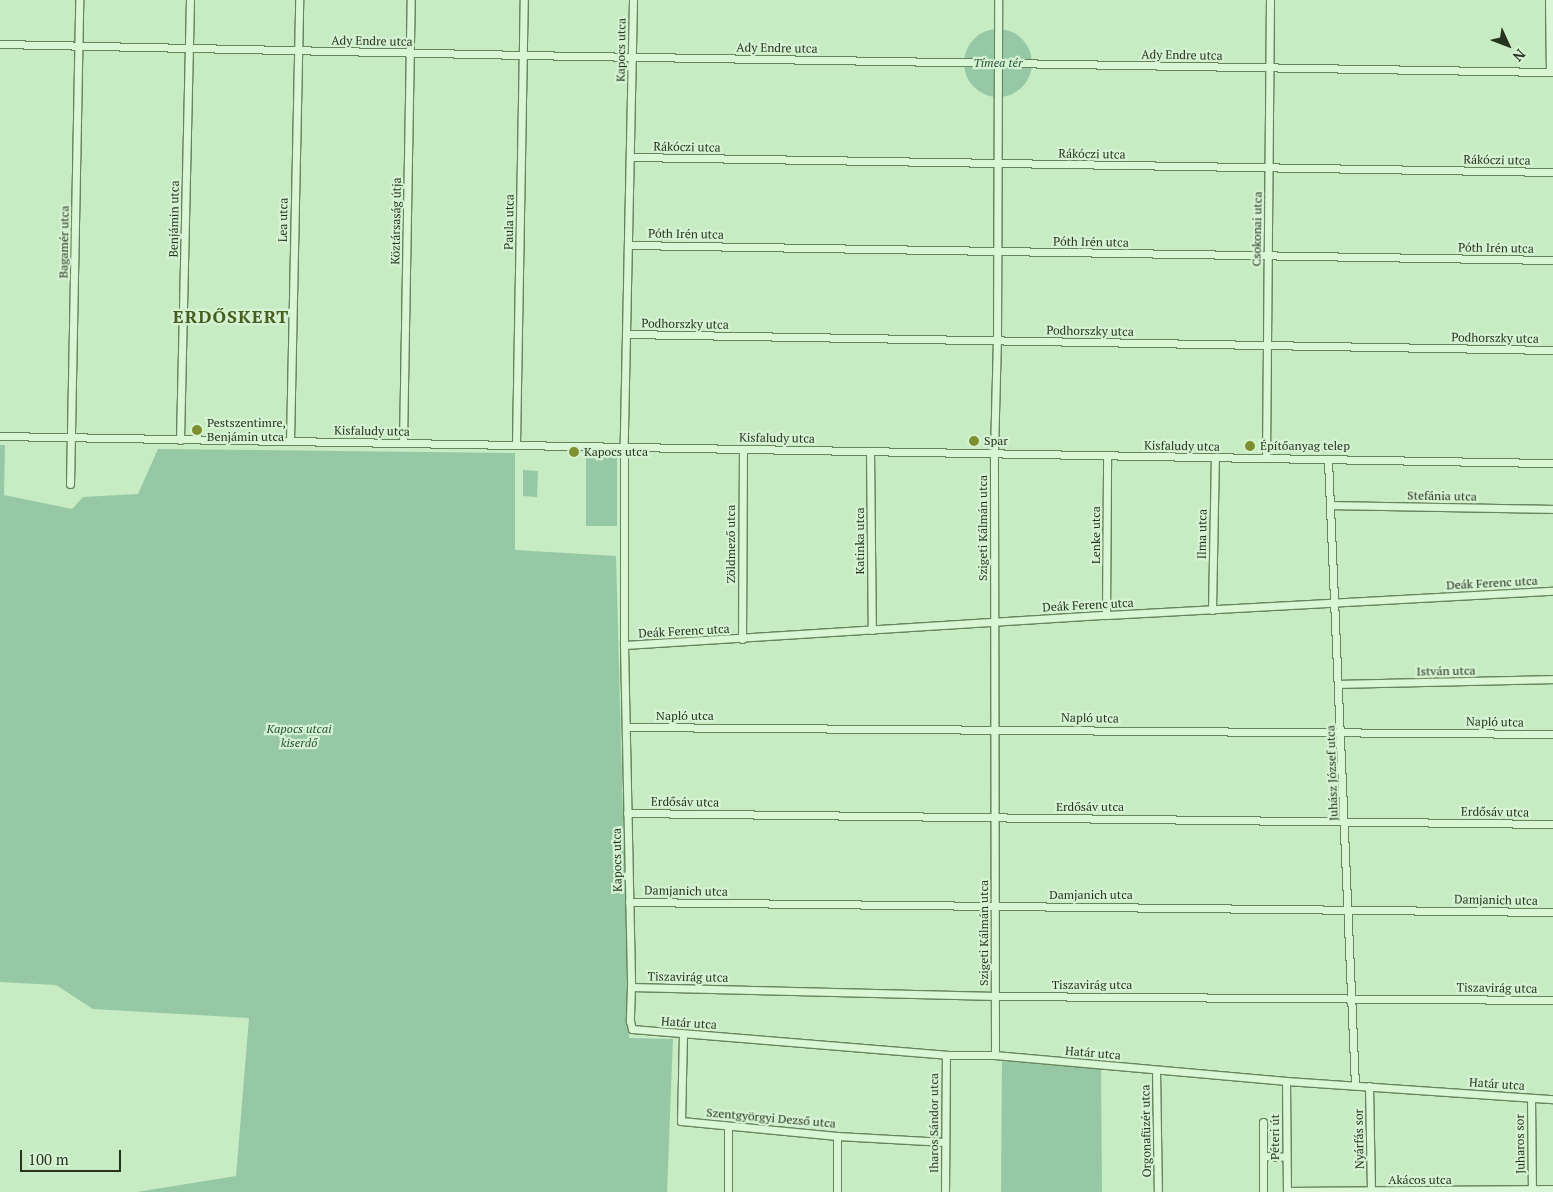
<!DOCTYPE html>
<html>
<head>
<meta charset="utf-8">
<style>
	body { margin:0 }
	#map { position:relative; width:1553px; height:1192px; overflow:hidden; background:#c7ebc3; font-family:"PT Serif",serif }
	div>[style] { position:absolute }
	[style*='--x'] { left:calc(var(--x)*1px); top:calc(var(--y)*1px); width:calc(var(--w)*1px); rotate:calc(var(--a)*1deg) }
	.green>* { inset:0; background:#97c8a6 }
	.round { border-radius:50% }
	.roads { filter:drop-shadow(1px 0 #67845b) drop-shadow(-1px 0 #67845b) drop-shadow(0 1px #67845b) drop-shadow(0 -1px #67845b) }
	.minor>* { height:7px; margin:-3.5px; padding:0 3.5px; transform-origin:3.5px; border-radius:3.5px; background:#d9f6d5 }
	.dots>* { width:14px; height:14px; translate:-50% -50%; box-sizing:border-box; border:2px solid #d5f3d2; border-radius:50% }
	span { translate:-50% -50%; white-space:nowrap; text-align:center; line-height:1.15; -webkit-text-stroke:4.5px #d5f3d2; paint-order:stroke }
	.street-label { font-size:12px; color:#26341e }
	.park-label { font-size:12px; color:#265038; font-style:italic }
	.poi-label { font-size:12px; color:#26341e }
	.left { translate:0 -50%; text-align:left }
	.district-label { font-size:18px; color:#465e20; font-weight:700; letter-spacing:1px }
	.north { position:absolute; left:1483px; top:20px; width:50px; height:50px; -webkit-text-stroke:4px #d5f3d2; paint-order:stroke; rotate:133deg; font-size:14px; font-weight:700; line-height:20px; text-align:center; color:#26341e }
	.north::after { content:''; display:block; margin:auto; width:18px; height:22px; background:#26341e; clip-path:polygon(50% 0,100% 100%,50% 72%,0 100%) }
	.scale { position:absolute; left:20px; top:1150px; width:101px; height:22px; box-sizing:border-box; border:2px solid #26341e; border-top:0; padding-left:6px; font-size:15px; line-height:18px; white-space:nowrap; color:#26341e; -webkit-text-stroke:4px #d5f3d2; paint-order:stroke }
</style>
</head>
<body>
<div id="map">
	<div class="green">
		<i class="round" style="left:964px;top:29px;width:68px;height:68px"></i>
		<i style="clip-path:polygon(0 445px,5px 445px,4px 495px,72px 509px,83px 497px,138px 494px,158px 449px,515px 453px,515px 550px,616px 556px,629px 1038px,673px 1039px,667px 1192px,137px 1192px,236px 1176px,249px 1018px,93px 1009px,56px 985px,0 982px)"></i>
		<i style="clip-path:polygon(586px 453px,617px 453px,617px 526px,586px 526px)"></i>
		<i style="clip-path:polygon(523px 470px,538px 471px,537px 497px,523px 496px)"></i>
		<i style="clip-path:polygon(1002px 1061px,1101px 1069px,1102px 1192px,1001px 1192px)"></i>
	</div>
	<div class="roads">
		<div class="minor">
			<i style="--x:633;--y:0;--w:447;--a:91.2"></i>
			<i style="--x:624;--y:447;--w:198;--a:90"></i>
			<i style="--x:624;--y:645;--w:342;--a:88.8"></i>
			<i style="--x:631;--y:987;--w:34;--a:92"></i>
			<i style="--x:630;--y:1021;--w:8;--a:76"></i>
			<i style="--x:632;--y:1029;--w:315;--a:4.7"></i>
			<i style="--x:946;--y:1055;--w:49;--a:0"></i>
			<i style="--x:995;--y:1055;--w:292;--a:5.1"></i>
			<i style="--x:1286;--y:1081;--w:268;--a:3.9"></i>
			<i style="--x:1549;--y:0;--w:72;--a:89.2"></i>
			<i style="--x:0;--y:44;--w:523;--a:1.2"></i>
			<i style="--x:523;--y:55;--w:1030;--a:0.95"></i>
			<i style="--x:631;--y:157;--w:922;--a:0.93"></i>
			<i style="--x:629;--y:245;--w:924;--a:0.93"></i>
			<i style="--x:627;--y:334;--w:926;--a:0.99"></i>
			<i style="--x:0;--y:436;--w:1553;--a:1"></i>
			<i style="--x:180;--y:440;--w:440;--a:-88.7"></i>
			<i style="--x:290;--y:441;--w:441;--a:-88.8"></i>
			<i style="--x:403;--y:443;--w:443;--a:-89"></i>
			<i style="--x:516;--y:444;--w:444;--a:-89"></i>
			<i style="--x:870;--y:451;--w:179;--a:89.4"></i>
			<i style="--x:1266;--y:458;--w:458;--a:-89.5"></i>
			<i style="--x:1328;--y:460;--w:626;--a:87.53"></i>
			<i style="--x:70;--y:484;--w:484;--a:-88.9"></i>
			<i style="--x:1330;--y:505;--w:223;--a:1"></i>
			<i style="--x:1212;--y:610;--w:153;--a:-88.9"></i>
			<i style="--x:1106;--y:615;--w:159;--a:-89.6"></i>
			<i style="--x:742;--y:639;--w:190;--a:-89.7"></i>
			<i style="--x:624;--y:645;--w:483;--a:-3.6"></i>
			<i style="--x:1106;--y:615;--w:448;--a:-3.1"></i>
			<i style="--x:1339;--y:684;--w:214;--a:-1.3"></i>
			<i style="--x:626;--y:727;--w:927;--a:0.43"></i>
			<i style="--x:627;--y:813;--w:926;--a:0.68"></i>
			<i style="--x:629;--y:902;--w:924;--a:0.62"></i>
			<i style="--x:631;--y:987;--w:365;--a:1.4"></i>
			<i style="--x:996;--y:996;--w:557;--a:0.41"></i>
			<i style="--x:683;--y:1034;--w:87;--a:91.3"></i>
			<i style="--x:681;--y:1121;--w:157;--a:5.5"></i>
			<i style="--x:837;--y:1136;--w:108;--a:3.2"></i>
			<i style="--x:995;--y:1055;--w:603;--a:-90.1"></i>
			<i style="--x:994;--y:452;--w:111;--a:-88.5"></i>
			<i style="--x:997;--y:341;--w:341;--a:-89.8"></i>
			<i style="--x:1156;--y:1070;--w:122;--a:89.1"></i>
			<i style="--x:1286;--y:1081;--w:111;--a:89.5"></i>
			<i style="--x:1369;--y:1086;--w:105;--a:88.9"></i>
			<i style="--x:1531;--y:1098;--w:91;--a:89.4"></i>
			<i style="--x:1263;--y:1122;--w:34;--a:90"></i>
			<i style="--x:1263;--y:1156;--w:23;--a:2"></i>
			<i style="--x:728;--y:1126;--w:66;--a:90"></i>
			<i style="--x:1263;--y:1156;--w:36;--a:90"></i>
			<i style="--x:1287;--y:1191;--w:266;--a:-0.4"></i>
			<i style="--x:837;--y:1192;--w:56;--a:-90"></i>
			<i style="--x:945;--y:1192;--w:137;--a:-89.6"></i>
		</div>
	</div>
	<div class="dots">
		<i style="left:197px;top:430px;background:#7e8f2f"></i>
		<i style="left:974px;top:441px;background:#7e8f2f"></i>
		<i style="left:1250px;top:446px;background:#7e8f2f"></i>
		<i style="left:574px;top:452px;background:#7e8f2f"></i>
	</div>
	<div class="street-label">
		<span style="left:372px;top:41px;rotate:1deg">Ady Endre utca</span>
		<span style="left:777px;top:48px;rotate:1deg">Ady Endre utca</span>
		<span style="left:621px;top:50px;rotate:-89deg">Kapocs utca</span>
		<span style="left:1182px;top:55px;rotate:1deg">Ady Endre utca</span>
		<span style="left:687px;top:147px;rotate:1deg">Rákóczi utca</span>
		<span style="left:1092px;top:154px;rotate:1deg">Rákóczi utca</span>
		<span style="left:1497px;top:160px;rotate:1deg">Rákóczi utca</span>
		<span style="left:174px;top:219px;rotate:-89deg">Benjámin utca</span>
		<span style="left:283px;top:220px;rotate:-89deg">Lea utca</span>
		<span style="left:396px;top:221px;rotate:-89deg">Köztársaság útja</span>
		<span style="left:509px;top:222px;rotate:-89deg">Paula utca</span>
		<span style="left:1257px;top:229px;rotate:-89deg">Csokonai utca</span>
		<span style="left:686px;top:234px;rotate:1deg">Póth Irén utca</span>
		<span style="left:64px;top:242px;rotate:-89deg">Bagamér utca</span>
		<span style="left:1091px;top:242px;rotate:1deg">Póth Irén utca</span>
		<span style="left:1496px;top:248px;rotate:1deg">Póth Irén utca</span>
		<span style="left:685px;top:324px;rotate:1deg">Podhorszky utca</span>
		<span style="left:1090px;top:331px;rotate:1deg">Podhorszky utca</span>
		<span style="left:1495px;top:338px;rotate:1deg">Podhorszky utca</span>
		<span style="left:372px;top:431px;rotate:1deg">Kisfaludy utca</span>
		<span style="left:777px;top:438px;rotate:1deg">Kisfaludy utca</span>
		<span style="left:1182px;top:446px;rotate:1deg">Kisfaludy utca</span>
		<span style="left:1442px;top:496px;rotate:1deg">Stefánia utca</span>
		<span style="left:983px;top:528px;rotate:-90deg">Szigeti Kálmán utca</span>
		<span style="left:1202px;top:534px;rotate:-89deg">Ilma utca</span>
		<span style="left:1096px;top:535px;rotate:-90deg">Lenke utca</span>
		<span style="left:860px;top:541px;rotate:-90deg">Katinka utca</span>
		<span style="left:731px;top:544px;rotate:-90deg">Zöldmező utca</span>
		<span style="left:1492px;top:583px;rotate:-3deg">Deák Ferenc utca</span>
		<span style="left:1088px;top:605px;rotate:-3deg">Deák Ferenc utca</span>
		<span style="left:684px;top:631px;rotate:-3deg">Deák Ferenc utca</span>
		<span style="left:1446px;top:671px;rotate:-1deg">István utca</span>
		<span style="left:685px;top:716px">Napló utca</span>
		<span style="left:1090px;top:718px;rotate:1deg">Napló utca</span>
		<span style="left:1495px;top:722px;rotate:1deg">Napló utca</span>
		<span style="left:1332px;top:773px;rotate:-92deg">Juhász József utca</span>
		<span style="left:685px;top:802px;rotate:1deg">Erdősáv utca</span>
		<span style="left:1090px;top:807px">Erdősáv utca</span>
		<span style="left:1495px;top:812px;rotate:1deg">Erdősáv utca</span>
		<span style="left:617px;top:860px;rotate:-91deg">Kapocs utca</span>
		<span style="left:686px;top:891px;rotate:1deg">Damjanich utca</span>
		<span style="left:1091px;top:895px">Damjanich utca</span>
		<span style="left:1496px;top:900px;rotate:1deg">Damjanich utca</span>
		<span style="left:984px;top:933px;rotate:-90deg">Szigeti Kálmán utca</span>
		<span style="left:688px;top:977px;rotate:1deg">Tiszavirág utca</span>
		<span style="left:1092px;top:985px">Tiszavirág utca</span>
		<span style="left:1497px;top:988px;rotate:1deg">Tiszavirág utca</span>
		<span style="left:689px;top:1023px;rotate:4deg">Határ utca</span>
		<span style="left:1093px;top:1053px;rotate:5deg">Határ utca</span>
		<span style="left:1497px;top:1084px;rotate:4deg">Határ utca</span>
		<span style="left:771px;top:1118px;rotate:5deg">Szentgyörgyi Dezső utca</span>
		<span style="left:934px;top:1123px;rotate:-90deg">Iharos Sándor utca</span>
		<span style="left:1146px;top:1131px;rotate:-91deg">Orgonafüzér utca</span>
		<span style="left:1275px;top:1137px;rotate:-90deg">Péteri út</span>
		<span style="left:1359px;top:1139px;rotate:-91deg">Nyárfás sor</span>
		<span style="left:1520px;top:1144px;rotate:-91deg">Juharos sor</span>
		<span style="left:1420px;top:1180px">Akácos utca</span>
	</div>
	<div class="park-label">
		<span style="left:998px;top:63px">Tímea tér</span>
		<span style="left:299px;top:736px">Kapocs utcai<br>kiserdő</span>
	</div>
	<div class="poi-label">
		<span class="left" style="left:207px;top:430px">Pestszentimre,<br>Benjámin utca</span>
		<span class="left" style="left:984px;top:441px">Spar</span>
		<span class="left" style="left:1260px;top:446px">Építőanyag telep</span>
		<span class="left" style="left:584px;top:452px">Kapocs utca</span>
	</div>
	<div class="district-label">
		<span style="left:231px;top:316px">ERDŐSKERT</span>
	</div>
	<div class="north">N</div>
	<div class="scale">100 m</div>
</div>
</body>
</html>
